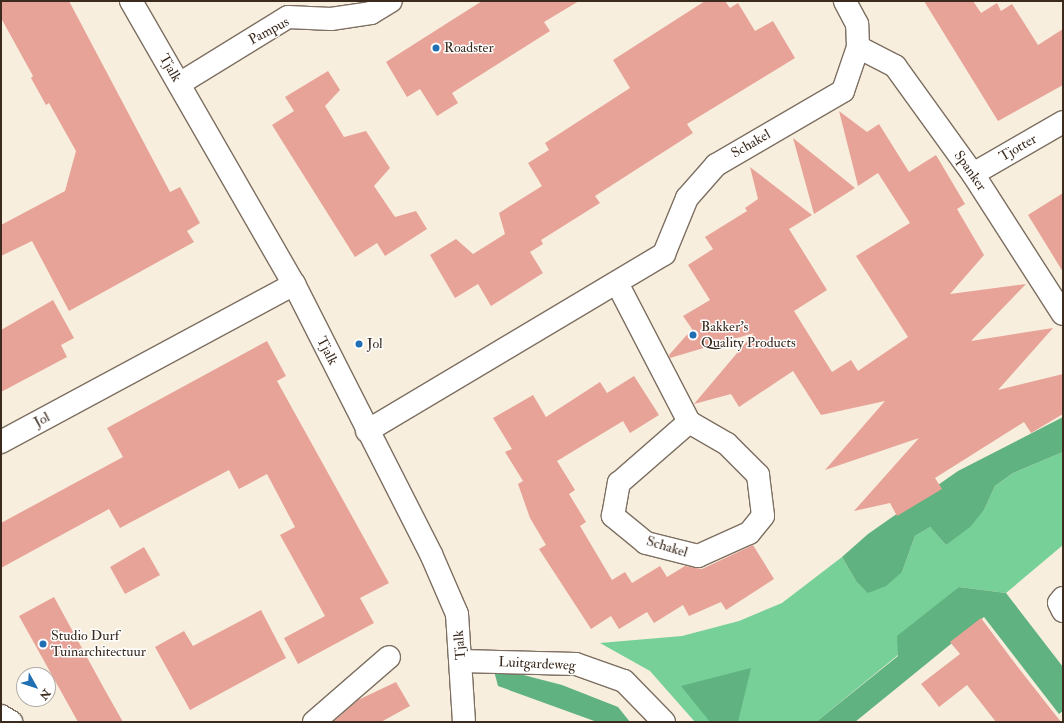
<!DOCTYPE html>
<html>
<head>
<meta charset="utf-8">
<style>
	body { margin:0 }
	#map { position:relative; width:1064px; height:723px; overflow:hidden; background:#f7eedd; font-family:"IM FELL Double Pica",serif }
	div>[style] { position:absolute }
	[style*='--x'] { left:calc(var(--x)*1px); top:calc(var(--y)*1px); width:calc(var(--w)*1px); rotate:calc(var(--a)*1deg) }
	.green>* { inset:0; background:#76d097 }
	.forest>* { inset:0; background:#60b280 }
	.building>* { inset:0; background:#e8a398 }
	.roads { filter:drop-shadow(1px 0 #7d6f61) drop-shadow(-1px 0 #7d6f61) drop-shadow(0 1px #7d6f61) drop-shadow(0 -1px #7d6f61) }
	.minor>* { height:22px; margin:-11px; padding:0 11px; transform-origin:11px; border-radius:11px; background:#fff }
	.dots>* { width:11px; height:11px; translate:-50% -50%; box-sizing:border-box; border:2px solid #fff; border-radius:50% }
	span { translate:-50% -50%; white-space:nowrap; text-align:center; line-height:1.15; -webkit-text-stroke:3px #fff; paint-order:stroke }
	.street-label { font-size:14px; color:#3b2a1e }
	.poi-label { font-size:14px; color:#3b2a1e }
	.left { translate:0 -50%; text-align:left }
	.frame { position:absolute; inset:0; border:2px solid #3b2a1e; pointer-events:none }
	.north { position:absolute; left:16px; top:667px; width:40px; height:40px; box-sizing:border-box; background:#fff; border:1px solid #b1aaa5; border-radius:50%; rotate:129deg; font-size:11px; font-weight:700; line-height:16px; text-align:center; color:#3b2a1e }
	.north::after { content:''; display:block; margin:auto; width:14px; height:18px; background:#1f6fb2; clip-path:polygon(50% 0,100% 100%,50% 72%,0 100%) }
</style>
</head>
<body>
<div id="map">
	<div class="green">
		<i style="clip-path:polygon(1063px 452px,1063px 545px,1006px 593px,959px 587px,898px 655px,816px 722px,695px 722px,650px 671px,600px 643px,682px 636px,739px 621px,782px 603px,842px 557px,856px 581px,902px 572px,915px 536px,930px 527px,946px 545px,984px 510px,995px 486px,1013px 473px)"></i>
	</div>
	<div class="forest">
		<i style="clip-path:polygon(1063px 417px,1063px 452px,1013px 473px,995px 486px,984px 510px,970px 527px,946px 545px,930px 527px,915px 536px,902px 572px,886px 586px,868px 593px,856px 581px,842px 557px,868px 534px,958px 471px)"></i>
		<i style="clip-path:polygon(959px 587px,1006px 593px,1063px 667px,1063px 711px,1059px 714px,984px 617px,855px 722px,816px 722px,898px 656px,897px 636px)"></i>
		<i style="clip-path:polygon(493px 667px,562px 685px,618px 707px,630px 722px,597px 722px,498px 686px)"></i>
		<i style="clip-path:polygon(751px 668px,738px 722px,710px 722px,681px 686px)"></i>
	</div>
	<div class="building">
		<i style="clip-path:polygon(1px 1px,69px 1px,170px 192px,180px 187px,200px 223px,187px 231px,194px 242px,69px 311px,32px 241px,1px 256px,1px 225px,65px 191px,76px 151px,49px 103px,46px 105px,31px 78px,33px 76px,1px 18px)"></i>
		<i style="clip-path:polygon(482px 1px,579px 1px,544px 22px,550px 31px,452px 93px,458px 103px,437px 116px,420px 89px,407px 97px,386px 62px)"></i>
		<i style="clip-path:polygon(705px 1px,725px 1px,730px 8px,738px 3px,755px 31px,773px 21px,795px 58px,687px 124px,693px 133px,595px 196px,600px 203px,541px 240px,543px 244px,530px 252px,543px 273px,491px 306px,478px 284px,455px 298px,430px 255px,456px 239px,473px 254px,505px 234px,499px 213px,542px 186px,528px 163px,549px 150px,545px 143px,630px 88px,613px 60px)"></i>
		<i style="clip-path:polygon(924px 1px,973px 1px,981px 13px,997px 3px,1001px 11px,1012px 4px,1038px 45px,1063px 29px,1063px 85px,998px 121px)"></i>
		<i style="clip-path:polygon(328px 71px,340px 90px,325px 106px,344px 137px,366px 131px,390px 168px,374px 186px,395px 217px,416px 211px,427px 229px,385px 256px,377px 243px,355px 257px,272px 125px,294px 111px,285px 97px)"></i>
		<i style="clip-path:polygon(839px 111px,867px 132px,879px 124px,909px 172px,936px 155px,965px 204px,957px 209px,984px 255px,950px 294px,1026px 284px,971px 341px,1053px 328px,998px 390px,1063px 374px,1063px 414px,1031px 433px,1024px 422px,935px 478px,942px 489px,897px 516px,890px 503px,854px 511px,919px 438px,825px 470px,885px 401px,821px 415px,793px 371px,739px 407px,731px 394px,694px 404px,754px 333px,670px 358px,669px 355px,692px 329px,683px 316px,710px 300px,688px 265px,713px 249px,705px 237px,747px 211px,745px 208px,758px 199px,750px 167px,812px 215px,789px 229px,827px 290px,794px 311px,832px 372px,851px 360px,858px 371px,908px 337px,856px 256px,910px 223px,878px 173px,858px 186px)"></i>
		<i style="clip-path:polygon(793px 138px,855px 188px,814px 214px)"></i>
		<i style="clip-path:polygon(1063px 193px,1063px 272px,1028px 215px)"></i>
		<i style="clip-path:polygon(53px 300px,74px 338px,61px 345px,67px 357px,1px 392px,1px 330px)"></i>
		<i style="clip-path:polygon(267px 341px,286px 376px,277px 381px,389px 583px,360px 598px,374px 623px,298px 664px,284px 638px,325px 616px,280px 535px,295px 527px,267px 474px,239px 489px,229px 470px,120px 528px,109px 509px,1px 568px,1px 523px,123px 457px,107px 428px)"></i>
		<i style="clip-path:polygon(634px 376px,659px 415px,630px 433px,623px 421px,557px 461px,575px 490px,569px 494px,586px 522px,580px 526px,612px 580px,625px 572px,632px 583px,660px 566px,667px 577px,685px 566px,702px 569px,753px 545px,774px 579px,726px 610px,721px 602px,689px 616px,683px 605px,654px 623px,647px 612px,619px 629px,611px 616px,591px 629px,539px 549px,546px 545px,530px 518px,518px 484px,523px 481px,505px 452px,512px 449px,493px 418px,533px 395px,546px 417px,600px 382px,607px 393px)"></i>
		<i style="clip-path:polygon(144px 547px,160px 575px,125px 594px,110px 567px)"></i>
		<i style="clip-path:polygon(54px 597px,106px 692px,123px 722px,78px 722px,19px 616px)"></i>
		<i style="clip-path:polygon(261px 610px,286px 658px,190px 710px,155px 647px,184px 631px,193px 646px)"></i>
		<i style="clip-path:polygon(981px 618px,1017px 666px,1061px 722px,996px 722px,967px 685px,939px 707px,930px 695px,921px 684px,960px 654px,950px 642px)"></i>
		<i style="clip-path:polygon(396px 682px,410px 706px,381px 722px,333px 722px,358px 700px)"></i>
	</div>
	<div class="roads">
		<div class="minor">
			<i style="--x:131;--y:1;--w:327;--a:60.1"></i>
			<i style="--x:294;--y:284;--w:303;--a:63.1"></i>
			<i style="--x:431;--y:554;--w:65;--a:66.6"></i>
			<i style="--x:457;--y:614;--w:108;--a:86.3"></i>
			<i style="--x:858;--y:47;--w:42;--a:27.2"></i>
			<i style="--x:895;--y:66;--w:133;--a:54.2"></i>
			<i style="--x:973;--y:174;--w:166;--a:57.3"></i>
			<i style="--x:179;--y:84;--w:128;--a:-31.6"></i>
			<i style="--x:288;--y:17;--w:43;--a:2.7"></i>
			<i style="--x:331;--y:19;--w:40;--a:-8.5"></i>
			<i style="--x:371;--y:13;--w:23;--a:-31"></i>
			<i style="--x:973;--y:174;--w:104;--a:-30"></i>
			<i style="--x:617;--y:283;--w:157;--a:62.6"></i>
			<i style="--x:689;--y:422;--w:44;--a:30.1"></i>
			<i style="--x:727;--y:444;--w:44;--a:45"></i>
			<i style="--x:758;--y:475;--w:41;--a:83"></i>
			<i style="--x:763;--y:516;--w:22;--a:129"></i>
			<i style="--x:749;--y:533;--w:56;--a:155.7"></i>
			<i style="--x:698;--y:556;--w:54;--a:-166"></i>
			<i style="--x:646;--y:543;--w:43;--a:-140.7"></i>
			<i style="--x:613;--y:516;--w:34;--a:-80"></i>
			<i style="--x:619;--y:483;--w:93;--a:-41.1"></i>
			<i style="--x:367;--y:431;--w:346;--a:-30.8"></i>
			<i style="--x:664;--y:254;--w:61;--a:-67.7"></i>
			<i style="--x:687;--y:198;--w:44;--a:-48.7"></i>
			<i style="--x:716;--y:165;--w:147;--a:-30.2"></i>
			<i style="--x:843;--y:91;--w:46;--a:-71.2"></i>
			<i style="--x:858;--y:47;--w:23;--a:-92"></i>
			<i style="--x:857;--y:24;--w:26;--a:-118"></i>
			<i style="--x:1;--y:442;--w:333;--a:-28.3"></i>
			<i style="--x:1063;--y:598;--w:6;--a:129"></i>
			<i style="--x:1059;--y:603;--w:9;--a:63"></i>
			<i style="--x:461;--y:661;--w:115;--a:1.5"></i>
			<i style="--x:576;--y:664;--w:51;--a:19.5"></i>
			<i style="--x:624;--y:681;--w:57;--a:45.7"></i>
			<i style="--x:1;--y:716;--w:12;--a:31"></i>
			<i style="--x:314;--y:722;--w:99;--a:-40.9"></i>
		</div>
	</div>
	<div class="dots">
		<i style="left:436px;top:48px;background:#1f6fb2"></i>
		<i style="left:693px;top:335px;background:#1f6fb2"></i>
		<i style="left:359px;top:344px;background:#1f6fb2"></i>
		<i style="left:43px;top:644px;background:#1f6fb2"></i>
	</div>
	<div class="street-label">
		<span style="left:269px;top:31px;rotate:-28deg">Pampus</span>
		<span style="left:170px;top:68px;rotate:60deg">Tjalk</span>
		<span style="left:751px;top:144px;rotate:-30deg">Schakel</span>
		<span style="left:1018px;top:148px;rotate:-30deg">Tjotter</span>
		<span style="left:970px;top:171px;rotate:55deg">Spanker</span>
		<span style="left:327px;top:351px;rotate:63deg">Tjalk</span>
		<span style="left:42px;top:420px;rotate:-28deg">Jol</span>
		<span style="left:667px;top:547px;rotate:17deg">Schakel</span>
		<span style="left:460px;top:645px;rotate:-95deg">Tjalk</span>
		<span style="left:537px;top:664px;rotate:3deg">Luitgardeweg</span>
	</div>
	<div class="poi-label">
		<span class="left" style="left:444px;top:48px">Roadster</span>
		<span class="left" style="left:701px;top:335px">Bakker's<br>Quality Products</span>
		<span class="left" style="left:367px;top:344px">Jol</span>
		<span class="left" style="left:51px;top:644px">Studio Durf<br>Tuinarchitectuur</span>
	</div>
	<div class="frame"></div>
	<div class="north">N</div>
</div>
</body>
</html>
